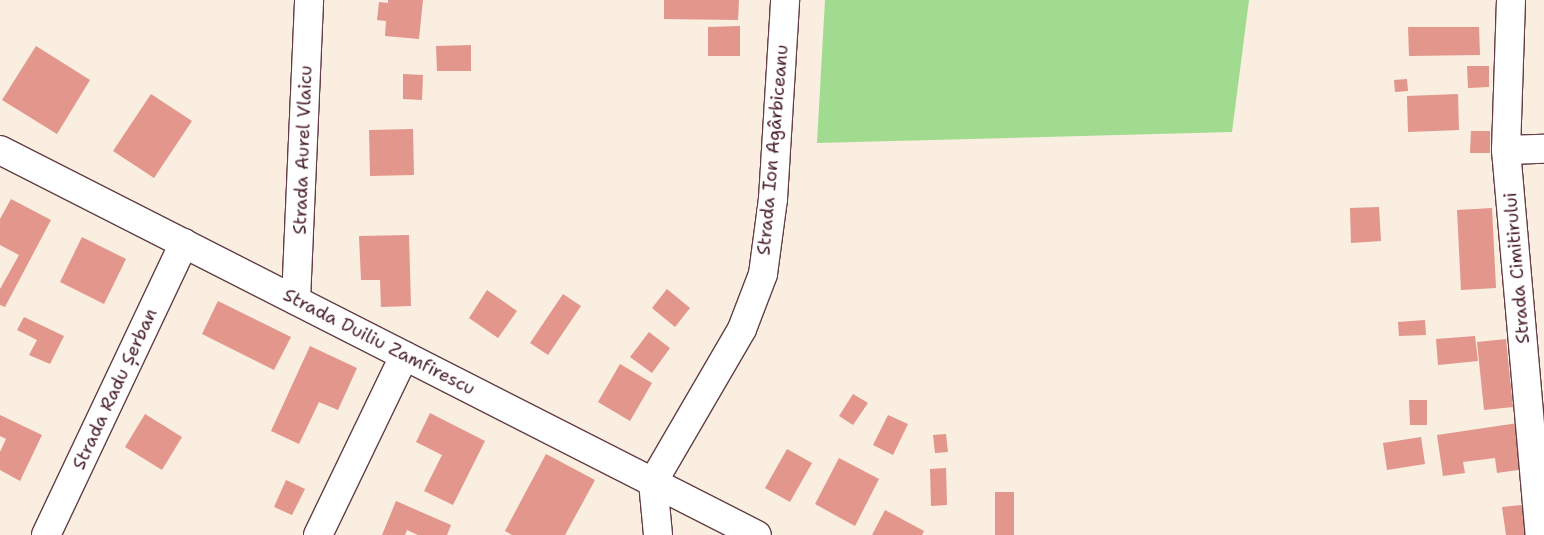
<!DOCTYPE html>
<html>
<head>
<meta charset="utf-8">
<style>
	body { margin:0 }
	#map { position:relative; width:1544px; height:535px; overflow:hidden; background:#f9eedf; font-family:"Shantell Sans",sans-serif }
	div>[style] { position:absolute }
	[style*='--x'] { left:calc(var(--x)*1px); top:calc(var(--y)*1px); width:calc(var(--w)*1px); rotate:calc(var(--a)*1deg) }
	.green>* { inset:0; background:#a0db8f }
	.building>* { inset:0; background:#e2968c }
	.roads { filter:drop-shadow(1px 0 #643e46) drop-shadow(-1px 0 #643e46) drop-shadow(0 1px #643e46) drop-shadow(0 -1px #643e46) }
	.minor>* { height:28px; margin:-14px; padding:0 14px; transform-origin:14px; border-radius:14px; background:#fff }
	span { translate:-50% -50%; white-space:nowrap; text-align:center; line-height:1.15; -webkit-text-stroke:4px #fff; paint-order:stroke }
	.street-label { font-size:18px; color:#4a1f2b }
</style>
</head>
<body>
<div id="map">
	<div class="green">
		<i style="clip-path:polygon(825px 0,1249px 0,1232px 132px,817px 143px)"></i>
	</div>
	<div class="building">
		<i style="clip-path:polygon(388px 0,423px 0,419px 39px,385px 36px,386px 21px,377px 20px,379px 2px,388px 3px)"></i>
		<i style="clip-path:polygon(664px 0,739px 0,738px 20px,664px 19px)"></i>
		<i style="clip-path:polygon(740px 26px,740px 56px,708px 56px,708px 27px)"></i>
		<i style="clip-path:polygon(1408px 27px,1479px 27px,1480px 55px,1409px 56px)"></i>
		<i style="clip-path:polygon(471px 45px,471px 71px,437px 71px,436px 46px)"></i>
		<i style="clip-path:polygon(36px 46px,90px 80px,57px 134px,2px 100px)"></i>
		<i style="clip-path:polygon(1467px 66px,1489px 66px,1489px 87px,1468px 88px)"></i>
		<i style="clip-path:polygon(403px 74px,423px 75px,422px 100px,403px 99px)"></i>
		<i style="clip-path:polygon(1407px 79px,1408px 91px,1395px 92px,1394px 80px)"></i>
		<i style="clip-path:polygon(151px 94px,192px 121px,154px 178px,113px 151px)"></i>
		<i style="clip-path:polygon(1458px 94px,1459px 130px,1408px 132px,1407px 96px)"></i>
		<i style="clip-path:polygon(413px 129px,414px 175px,370px 176px,369px 130px)"></i>
		<i style="clip-path:polygon(1471px 131px,1490px 131px,1490px 153px,1470px 153px)"></i>
		<i style="clip-path:polygon(11px 199px,51px 220px,5px 307px,0 305px,0 289px,19px 255px,0 245px,0 219px)"></i>
		<i style="clip-path:polygon(1379px 207px,1381px 241px,1351px 243px,1350px 208px)"></i>
		<i style="clip-path:polygon(1492px 208px,1496px 288px,1461px 290px,1457px 210px)"></i>
		<i style="clip-path:polygon(409px 235px,411px 306px,381px 307px,380px 280px,361px 280px,359px 236px)"></i>
		<i style="clip-path:polygon(82px 237px,126px 259px,104px 304px,60px 282px)"></i>
		<i style="clip-path:polygon(667px 289px,690px 308px,675px 327px,652px 308px)"></i>
		<i style="clip-path:polygon(487px 290px,517px 311px,498px 338px,469px 318px)"></i>
		<i style="clip-path:polygon(563px 294px,581px 306px,548px 355px,530px 343px)"></i>
		<i style="clip-path:polygon(218px 301px,291px 337px,274px 370px,202px 334px)"></i>
		<i style="clip-path:polygon(24px 317px,64px 336px,50px 364px,29px 355px,37px 340px,17px 330px)"></i>
		<i style="clip-path:polygon(1425px 320px,1426px 335px,1399px 336px,1398px 322px)"></i>
		<i style="clip-path:polygon(649px 332px,670px 348px,652px 373px,630px 357px)"></i>
		<i style="clip-path:polygon(1475px 336px,1478px 361px,1438px 365px,1436px 339px)"></i>
		<i style="clip-path:polygon(1506px 339px,1513px 407px,1484px 410px,1477px 342px)"></i>
		<i style="clip-path:polygon(310px 346px,357px 368px,338px 410px,319px 402px,299px 444px,271px 431px)"></i>
		<i style="clip-path:polygon(620px 364px,652px 383px,630px 421px,598px 402px)"></i>
		<i style="clip-path:polygon(853px 394px,868px 403px,853px 425px,839px 416px)"></i>
		<i style="clip-path:polygon(1409px 400px,1427px 400px,1427px 425px,1410px 425px)"></i>
		<i style="clip-path:polygon(430px 413px,485px 441px,453px 505px,424px 491px,442px 455px,416px 442px)"></i>
		<i style="clip-path:polygon(145px 414px,182px 437px,162px 470px,125px 447px)"></i>
		<i style="clip-path:polygon(0 415px,42px 435px,20px 481px,0 470px,0 452px,6px 439px,0 436px)"></i>
		<i style="clip-path:polygon(888px 415px,908px 424px,893px 455px,873px 445px)"></i>
		<i style="clip-path:polygon(1518px 423px,1525px 469px,1497px 473px,1495px 458px,1463px 462px,1465px 473px,1443px 476px,1437px 435px)"></i>
		<i style="clip-path:polygon(946px 434px,948px 452px,935px 453px,933px 435px)"></i>
		<i style="clip-path:polygon(1421px 437px,1425px 464px,1387px 470px,1383px 443px)"></i>
		<i style="clip-path:polygon(787px 449px,812px 463px,790px 502px,765px 488px)"></i>
		<i style="clip-path:polygon(546px 454px,595px 480px,565px 535px,512px 535px,505px 531px)"></i>
		<i style="clip-path:polygon(839px 458px,879px 479px,855px 526px,815px 504px)"></i>
		<i style="clip-path:polygon(946px 468px,947px 505px,931px 506px,930px 469px)"></i>
		<i style="clip-path:polygon(286px 480px,305px 489px,292px 515px,274px 507px)"></i>
		<i style="clip-path:polygon(995px 492px,1014px 492px,1014px 535px,995px 535px)"></i>
		<i style="clip-path:polygon(396px 501px,451px 525px,447px 535px,418px 535px,407px 530px,405px 535px,382px 535px)"></i>
		<i style="clip-path:polygon(1530px 504px,1534px 535px,1506px 535px,1502px 507px)"></i>
		<i style="clip-path:polygon(885px 510px,924px 531px,922px 535px,872px 535px)"></i>
	</div>
	<div class="roads">
		<div class="minor">
			<i style="--x:1511;--y:0;--w:150;--a:91.9"></i>
			<i style="--x:1506;--y:150;--w:386;--a:85"></i>
			<i style="--x:0;--y:150;--w:849;--a:26.96"></i>
			<i style="--x:1506;--y:150;--w:38;--a:-2"></i>
			<i style="--x:296;--y:300;--w:300;--a:-87.5"></i>
			<i style="--x:653;--y:482;--w:177;--a:-59.8"></i>
			<i style="--x:742;--y:329;--w:59;--a:-69.1"></i>
			<i style="--x:763;--y:274;--w:76;--a:-82.4"></i>
			<i style="--x:773;--y:199;--w:199;--a:-86.5"></i>
			<i style="--x:653;--y:482;--w:53;--a:84.6"></i>
			<i style="--x:46;--y:535;--w:323;--a:-64.7"></i>
			<i style="--x:318;--y:535;--w:199;--a:-64.3"></i>
		</div>
	</div>
	<div class="street-label">
		<span style="left:303px;top:150px;rotate:-88deg">Strada Aurel Vlaicu</span>
		<span style="left:773px;top:150px;rotate:-85deg">Strada Ion Agârbiceanu</span>
		<span style="left:1517px;top:268px;rotate:-95deg">Strada Cimitirului</span>
		<span style="left:379px;top:342px;rotate:27deg">Strada Duiliu Zamfirescu</span>
		<span style="left:115px;top:389px;rotate:-65deg">Strada Radu Șerban</span>
	</div>
</div>
</body>
</html>
